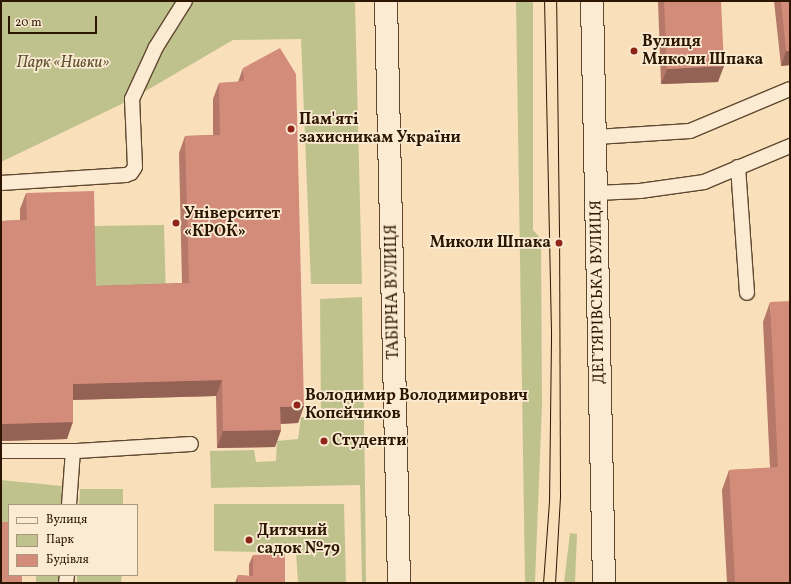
<!DOCTYPE html>
<html>
<head>
<meta charset="utf-8">
<style>
	body { margin:0 }
	#map { position:relative; width:791px; height:584px; overflow:hidden; background:#f9e0bb; font-family:Vollkorn,serif }
	div>[style] { position:absolute }
	[style*='--x'] { left:calc(var(--x)*1px); top:calc(var(--y)*1px); width:calc(var(--w)*1px); rotate:calc(var(--a)*1deg) }
	.green>* { inset:0; background:#c0c28e }
	.roads { filter:drop-shadow(1px 0 #604830) drop-shadow(-1px 0 #604830) drop-shadow(0 1px #604830) drop-shadow(0 -1px #604830) }
	.lane>* { height:14px; margin:-7px; padding:0 7px; transform-origin:7px; border-radius:7px; background:#fbebd3 }
	.street>* { height:22px; margin:-11px; padding:0 11px; transform-origin:11px; border-radius:11px; background:#fbebd3 }
	.secondary>* { height:22px; margin:-11px; padding:0 11px; transform-origin:11px; border-radius:11px; background:#fbebd3 }
	.tram>* { height:1px; margin:-0.5px; padding:0 0.5px; transform-origin:0.5px; border-radius:0.5px; background:#2d1601 }
	.wall>* { inset:0; background:#b57869 }
	.shaded-wall>* { inset:0; background:#946255 }
	.building>* { inset:0; background:#d38c7a }
	.dots>* { width:11px; height:11px; translate:-50% -50%; box-sizing:border-box; border:2px solid #fbebd3; border-radius:50% }
	span { translate:-50% -50%; white-space:nowrap; text-align:center; line-height:1.15; -webkit-text-stroke:3.5px #fbebd3; paint-order:stroke }
	.poi-label { font-size:16px; color:#2d1601; font-weight:700 }
	.left { translate:0 -50%; text-align:left }
	.right { translate:-100% -50%; text-align:right }
	.park-label { font-size:16px; color:#605232; font-style:italic }
	.street-label { font-size:16px; color:#2d1601 }
	.frame { position:absolute; inset:0; border:2px solid #2d1601; pointer-events:none }
	.legend { position:absolute; left:8px; top:504px; width:130px; height:72px; box-sizing:border-box; background:#fbebd3; border:1px solid #a9967f; margin:0; padding:5px 7px; list-style:none; font-size:12px; color:#2d1601 }
	.legend li { display:flex; align-items:center; gap:8px; height:20px }
	.legend b { width:20px; border:1px solid #a9967f }
	.scale { position:absolute; left:8px; top:16px; width:89px; height:18px; box-sizing:border-box; border:2px solid #2d1601; border-top:0; padding-left:5px; font-size:12px; line-height:14px; white-space:nowrap; color:#2d1601; -webkit-text-stroke:3px #fbebd3; paint-order:stroke }
</style>
</head>
<body>
<div id="map">
	<div class="green">
		<i style="clip-path:polygon(1px 1px,355px 1px,362px 284px,311px 284px,301px 39px,233px 40px,132px 99px,1px 162px)"></i>
		<i style="clip-path:polygon(516px 1px,533px 1px,533px 230px,541px 239px,542px 405px,535px 583px,525px 583px)"></i>
		<i style="clip-path:polygon(164px 225px,166px 299px,93px 300px,90px 226px)"></i>
		<i style="clip-path:polygon(362px 297px,365px 485px,366px 583px,362px 583px,360px 485px,211px 488px,210px 451px,254px 450px,256px 462px,276px 461px,277px 441px,298px 439px,301px 417px,321px 416px,320px 299px)"></i>
		<i style="clip-path:polygon(1px 480px,62px 486px,61px 505px,9px 505px,9px 534px,1px 534px)"></i>
		<i style="clip-path:polygon(80px 489px,123px 489px,123px 505px,79px 505px)"></i>
		<i style="clip-path:polygon(214px 504px,344px 504px,346px 583px,298px 583px,296px 553px,214px 551px)"></i>
		<i style="clip-path:polygon(570px 533px,577px 534px,575px 583px,564px 583px)"></i>
		<i style="clip-path:polygon(36px 575px,59px 575px,59px 583px,36px 583px)"></i>
		<i style="clip-path:polygon(77px 575px,122px 575px,121px 583px,77px 583px)"></i>
	</div>
	<div class="roads">
		<div class="lane">
			<i style="--x:596;--y:137;--w:94;--a:-3.7"></i>
			<i style="--x:690;--y:131;--w:108;--a:-22.8"></i>
			<i style="--x:738;--y:167;--w:126;--a:85.9"></i>
			<i style="--x:1;--y:183;--w:125;--a:-3.7"></i>
			<i style="--x:126;--y:175;--w:5;--a:-22"></i>
			<i style="--x:131;--y:173;--w:7;--a:-56"></i>
			<i style="--x:135;--y:167;--w:68;--a:-92.5"></i>
			<i style="--x:132;--y:99;--w:57;--a:-65.2"></i>
			<i style="--x:156;--y:47;--w:54;--a:-57.8"></i>
			<i style="--x:596;--y:193;--w:44;--a:-2.6"></i>
			<i style="--x:640;--y:191;--w:65;--a:-8"></i>
			<i style="--x:704;--y:182;--w:93;--a:-22.7"></i>
			<i style="--x:1;--y:451;--w:76;--a:0"></i>
			<i style="--x:77;--y:451;--w:114;--a:-3.5"></i>
			<i style="--x:69;--y:505;--w:54;--a:-85.8"></i>
			<i style="--x:66;--y:583;--w:8;--a:-83"></i>
		</div>
		<div class="street">
			<i style="--x:386;--y:1;--w:582;--a:88.72"></i>
		</div>
		<div class="secondary">
			<i style="--x:592;--y:1;--w:582;--a:88.82"></i>
		</div>
	</div>
	<div class="tram">
		<i style="--x:543;--y:583;--w:81;--a:-85.8"></i>
		<i style="--x:549;--y:502;--w:170;--a:-89.3"></i>
		<i style="--x:551;--y:332;--w:331;--a:-91.2"></i>
		<i style="--x:555;--y:583;--w:86;--a:-86.7"></i>
		<i style="--x:560;--y:497;--w:264;--a:-90.2"></i>
		<i style="--x:559;--y:233;--w:232;--a:-90.7"></i>
	</div>
	<div class="wall">
		<i style="clip-path:polygon(658px 1px,721px 1px,718px 82px,661px 84px)"></i>
		<i style="clip-path:polygon(774px 1px,790px 1px,790px 65px,781px 66px)"></i>
		<i style="clip-path:polygon(243px 68px,304px 406px,298px 423px,280px 424px,281px 430px,275px 447px,217px 448px,216px 396px,73px 400px,67px 439px,1px 441px,1px 221px,20px 220px,20px 209px,26px 193px,96px 286px,182px 283px,179px 153px,185px 136px,213px 135px,213px 99px,219px 83px,238px 82px)"></i>
		<i style="clip-path:polygon(770px 302px,790px 583px,727px 583px,722px 490px,729px 470px,770px 468px,763px 322px)"></i>
		<i style="clip-path:polygon(253px 555px,285px 583px,235px 583px,238px 575px,249px 576px,249px 564px)"></i>
	</div>
	<div class="shaded-wall">
		<i style="clip-path:polygon(786px 51px,790px 51px,790px 65px,781px 66px)"></i>
		<i style="clip-path:polygon(724px 66px,718px 82px,661px 84px,667px 69px)"></i>
		<i style="clip-path:polygon(222px 380px,216px 396px,66px 400px,73px 384px)"></i>
		<i style="clip-path:polygon(304px 406px,298px 423px,274px 424px,280px 407px)"></i>
		<i style="clip-path:polygon(73px 422px,67px 439px,1px 441px,1px 424px)"></i>
		<i style="clip-path:polygon(281px 430px,275px 447px,217px 448px,223px 431px)"></i>
	</div>
	<div class="building">
		<i style="clip-path:polygon(664px 1px,721px 1px,724px 66px,667px 69px)"></i>
		<i style="clip-path:polygon(781px 1px,790px 1px,790px 51px,786px 51px)"></i>
		<i style="clip-path:polygon(280px 48px,296px 74px,304px 406px,280px 407px,281px 430px,223px 431px,222px 380px,73px 384px,73px 422px,1px 424px,1px 221px,27px 220px,26px 193px,94px 191px,96px 286px,189px 283px,185px 136px,220px 135px,219px 83px,244px 81px,243px 68px)"></i>
		<i style="clip-path:polygon(790px 301px,790px 583px,735px 583px,729px 470px,778px 467px,770px 302px)"></i>
		<i style="clip-path:polygon(1px 522px,9px 522px,9px 575px,22px 575px,22px 583px,1px 583px)"></i>
		<i style="clip-path:polygon(285px 554px,285px 583px,238px 583px,238px 575px,253px 576px,253px 555px)"></i>
	</div>
	<div class="dots">
		<i style="left:634px;top:51px;background:#8f2418"></i>
		<i style="left:291px;top:129px;background:#8f2418"></i>
		<i style="left:176px;top:223px;background:#8f2418"></i>
		<i style="left:559px;top:243px;background:#8f2418"></i>
		<i style="left:297px;top:405px;background:#8f2418"></i>
		<i style="left:324px;top:441px;background:#8f2418"></i>
		<i style="left:249px;top:540px;background:#8f2418"></i>
	</div>
	<div class="poi-label">
		<span class="left" style="left:642px;top:51px">Вулиця<br>Миколи Шпака</span>
		<span class="left" style="left:299px;top:129px">Пам'яті<br>захисникам України</span>
		<span class="left" style="left:184px;top:223px">Університет<br>«КРОК»</span>
		<span class="right" style="left:551px;top:243px">Миколи Шпака</span>
		<span class="left" style="left:305px;top:405px">Володимир Володимирович<br>Копєйчиков</span>
		<span class="left" style="left:332px;top:441px">Студенти</span>
		<span class="left" style="left:257px;top:540px">Дитячий<br>садок №79</span>
	</div>
	<div class="park-label">
		<span style="left:63px;top:63px">Парк «Нивки»</span>
	</div>
	<div class="street-label">
		<span style="left:393px;top:292px;rotate:-91deg">ТАБІРНА ВУЛИЦЯ</span>
		<span style="left:598px;top:292px;rotate:-91deg">ДЕГТЯРІВСЬКА ВУЛИЦЯ</span>
	</div>
	<div class="frame"></div>
	<ul class="legend">
	<li><b style="height:5px;background:#fbebd3"></b>Вулиця</li>
	<li><b style="height:11px;background:#c0c28e"></b>Парк</li>
	<li><b style="height:11px;background:#d38c7a"></b>Будівля</li>
	</ul>
	<div class="scale">20 m</div>
</div>
</body>
</html>
